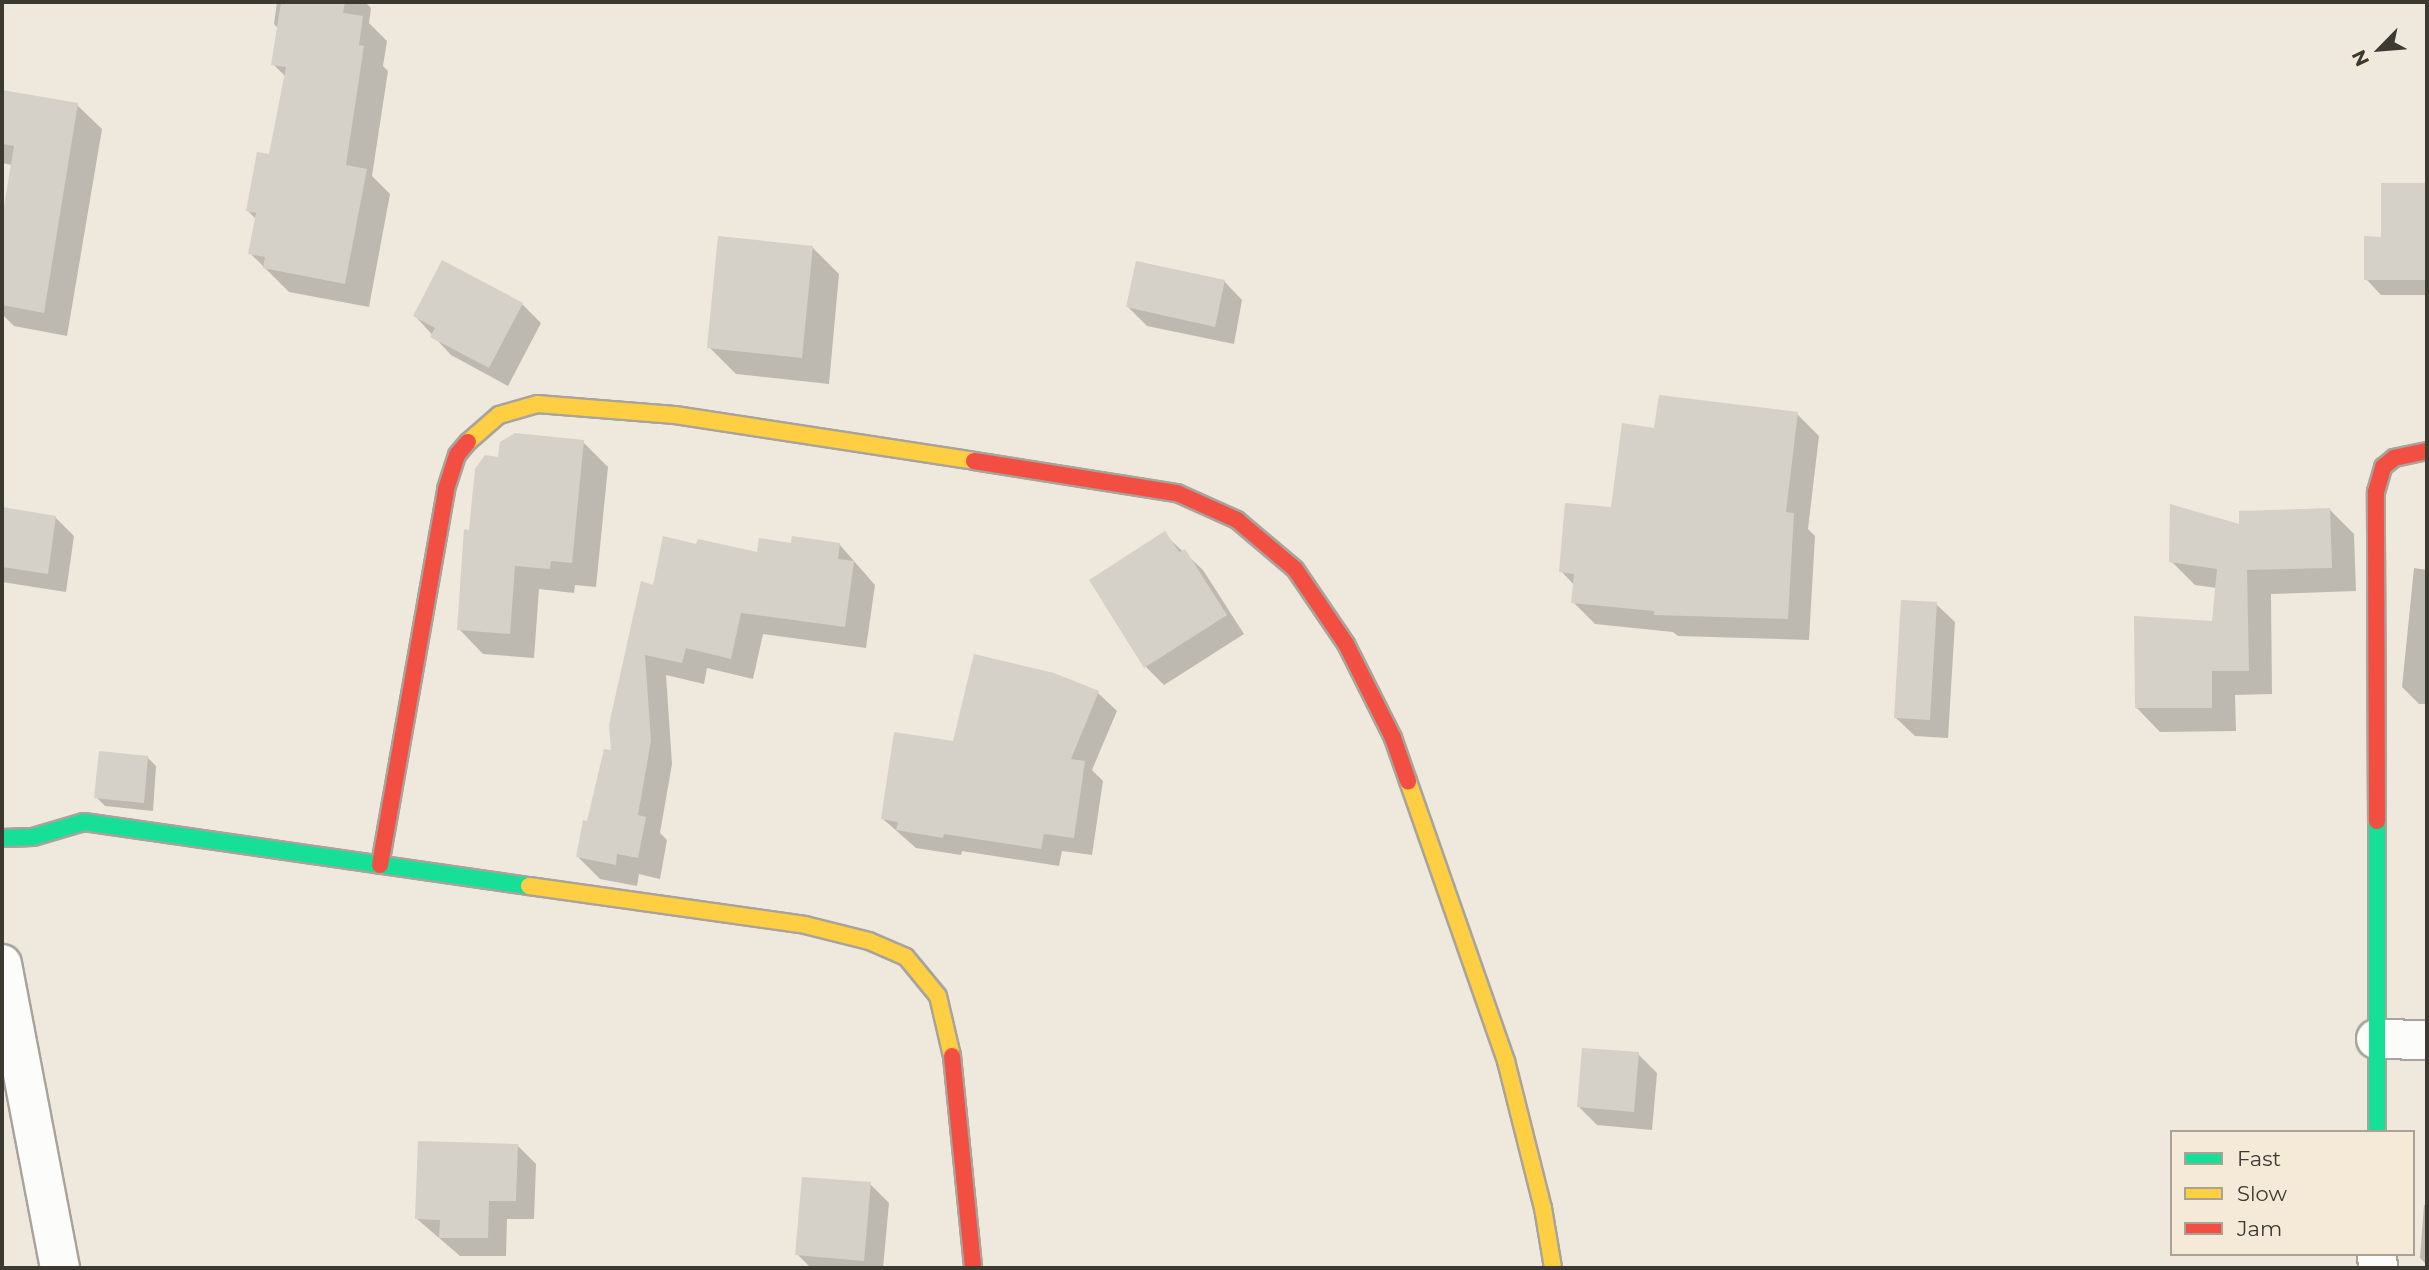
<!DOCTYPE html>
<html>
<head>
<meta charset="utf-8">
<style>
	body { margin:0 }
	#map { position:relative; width:2429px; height:1270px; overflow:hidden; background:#eee8dd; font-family:Montserrat,sans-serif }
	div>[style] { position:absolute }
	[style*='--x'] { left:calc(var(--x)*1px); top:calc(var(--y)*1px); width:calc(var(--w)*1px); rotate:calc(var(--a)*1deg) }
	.shadow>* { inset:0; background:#0003 }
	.building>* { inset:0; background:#d5d0c8 }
	.roads { filter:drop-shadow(2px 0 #a8a39b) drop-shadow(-2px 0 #a8a39b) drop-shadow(0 2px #a8a39b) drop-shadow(0 -2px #a8a39b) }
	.street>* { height:38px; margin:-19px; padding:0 19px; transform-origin:19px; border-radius:19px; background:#fcfcfa }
	.fast>* { height:16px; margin:-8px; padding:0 8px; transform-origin:8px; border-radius:8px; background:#16e098 }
	.slow>* { height:16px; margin:-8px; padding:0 8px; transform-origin:8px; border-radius:8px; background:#ffcf43 }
	.jam>* { height:16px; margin:-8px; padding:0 8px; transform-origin:8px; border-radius:8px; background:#f24e42 }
	span { translate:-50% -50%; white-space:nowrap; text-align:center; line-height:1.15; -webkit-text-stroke:5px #f4ead7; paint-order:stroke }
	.frame { position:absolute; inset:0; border:4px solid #3c3931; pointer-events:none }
	.legend { position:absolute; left:2170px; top:1130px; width:245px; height:126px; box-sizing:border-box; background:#f4ead7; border:2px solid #aaa395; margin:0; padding:9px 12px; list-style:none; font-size:21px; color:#3c3931 }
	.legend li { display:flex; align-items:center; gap:14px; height:35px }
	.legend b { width:35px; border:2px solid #aaa395 }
	.north { position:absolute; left:2345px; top:14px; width:70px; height:70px; -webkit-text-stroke:5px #f4ead7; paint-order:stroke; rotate:245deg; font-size:19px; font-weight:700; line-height:28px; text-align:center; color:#3c3931 }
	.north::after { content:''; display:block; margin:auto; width:24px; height:32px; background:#3c3931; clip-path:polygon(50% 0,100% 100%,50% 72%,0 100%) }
</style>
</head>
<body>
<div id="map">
	<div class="shadow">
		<i style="clip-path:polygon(277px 2px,365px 2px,371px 8px,369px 23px,387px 41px,383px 66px,388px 71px,372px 176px,390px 194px,369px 307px,289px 292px,250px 253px,256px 219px,248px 211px,270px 157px,286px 77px,273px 64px,278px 28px,274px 24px)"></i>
		<i style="clip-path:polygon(2px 92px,77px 105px,102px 129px,67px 336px,14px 326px,2px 314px,2px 230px,12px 165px,2px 163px)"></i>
		<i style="clip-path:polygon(2383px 185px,2427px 185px,2427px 295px,2381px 295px,2366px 279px,2383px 238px)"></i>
		<i style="clip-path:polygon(812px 247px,839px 274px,829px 384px,736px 374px,709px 347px)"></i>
		<i style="clip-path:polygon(1224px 281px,1242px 300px,1234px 344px,1147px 326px,1128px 307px)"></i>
		<i style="clip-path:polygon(522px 304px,541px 323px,508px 386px,451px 355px,415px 316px)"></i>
		<i style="clip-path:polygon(1797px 414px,1819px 436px,1808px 529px,1815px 536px,1809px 640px,1678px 636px,1673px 632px,1595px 624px,1573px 602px,1575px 586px,1561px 571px,1613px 509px,1656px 430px)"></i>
		<i style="clip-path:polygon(583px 442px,608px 467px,596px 587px,575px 585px,574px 593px,539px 589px,534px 658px,483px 654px,459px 629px,471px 531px,500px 459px)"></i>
		<i style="clip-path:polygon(2px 509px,55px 517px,74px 536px,66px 592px,2px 582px)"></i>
		<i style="clip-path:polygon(2330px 510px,2354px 534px,2356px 591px,2271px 594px,2272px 694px,2235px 695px,2236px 731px,2160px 732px,2136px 707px,2213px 623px,2217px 588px,2195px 585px,2171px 561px,2241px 526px)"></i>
		<i style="clip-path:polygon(1164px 534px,1203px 570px,1244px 634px,1164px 685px,1146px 667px)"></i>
		<i style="clip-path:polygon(839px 544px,875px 585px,866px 648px,763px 634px,753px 679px,707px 668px,704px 684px,666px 675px,672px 764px,660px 833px,667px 840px,660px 879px,639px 874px,637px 886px,600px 879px,578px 857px,613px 752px,654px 587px,697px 546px,758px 554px,793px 545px)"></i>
		<i style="clip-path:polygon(2414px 568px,2427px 570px,2427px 704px,2419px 704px,2402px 687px)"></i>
		<i style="clip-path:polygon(1936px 604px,1955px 622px,1948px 738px,1915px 736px,1896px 718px)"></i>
		<i style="clip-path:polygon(1053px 675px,1098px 693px,1117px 711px,1092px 770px,1103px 781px,1092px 855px,1062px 851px,1059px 866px,962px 851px,961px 855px,916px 848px,883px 819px,954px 743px)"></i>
		<i style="clip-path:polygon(147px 757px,156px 766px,153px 811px,105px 806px,96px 797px)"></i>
		<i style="clip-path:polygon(1638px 1054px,1657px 1073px,1652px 1130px,1597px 1125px,1579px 1107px)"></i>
		<i style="clip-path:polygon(517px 1145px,536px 1164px,534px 1219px,507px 1219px,506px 1256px,460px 1256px,417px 1219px)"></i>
		<i style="clip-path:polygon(870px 1184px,889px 1203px,883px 1268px,811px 1268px,797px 1254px)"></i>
		<i style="clip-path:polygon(2424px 1205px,2427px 1205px,2427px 1265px,2420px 1258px)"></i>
	</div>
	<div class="building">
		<i style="clip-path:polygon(281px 2px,345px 2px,343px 13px,363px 16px,359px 45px,364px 46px,346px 165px,367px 169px,345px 284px,263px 268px,265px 257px,248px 254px,256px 213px,246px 211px,257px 152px,269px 154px,286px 67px,271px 65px)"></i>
		<i style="clip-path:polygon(2px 90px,78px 103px,44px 313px,2px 305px,2px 219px,14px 146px,2px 144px)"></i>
		<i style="clip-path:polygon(2381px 183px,2427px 183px,2427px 280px,2364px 280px,2364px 236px,2381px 237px)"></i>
		<i style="clip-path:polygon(718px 236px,813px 246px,802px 358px,707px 348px)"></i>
		<i style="clip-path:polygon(442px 260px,523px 303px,489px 368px,430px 337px,435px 328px,413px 316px)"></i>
		<i style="clip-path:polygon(1136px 261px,1225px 280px,1215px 327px,1126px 307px)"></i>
		<i style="clip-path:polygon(1659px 395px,1798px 412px,1786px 512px,1794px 513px,1788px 619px,1654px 615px,1654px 611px,1571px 603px,1574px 574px,1559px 572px,1565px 503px,1611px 507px,1622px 423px,1654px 428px)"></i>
		<i style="clip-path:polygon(515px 433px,584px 440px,572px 563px,551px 561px,550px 569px,515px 566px,510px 634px,457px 630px,464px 529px,469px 530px,475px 469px,485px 455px,498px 457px,500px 442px)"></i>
		<i style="clip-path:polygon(2170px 504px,2239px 524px,2239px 511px,2330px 508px,2332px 568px,2247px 570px,2249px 671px,2212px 671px,2212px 708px,2135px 708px,2134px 616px,2212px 621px,2217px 569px,2169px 562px)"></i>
		<i style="clip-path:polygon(2px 507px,56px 516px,48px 574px,2px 567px)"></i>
		<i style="clip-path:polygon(1165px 531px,1179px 552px,1185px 549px,1227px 615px,1144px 668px,1089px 580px)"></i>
		<i style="clip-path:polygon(663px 536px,696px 544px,698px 539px,757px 552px,759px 538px,791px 543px,792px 536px,840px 543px,838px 559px,854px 561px,845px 627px,741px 613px,731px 659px,686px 648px,682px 663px,645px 655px,651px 741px,638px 815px,646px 817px,638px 858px,617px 854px,616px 865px,576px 857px,583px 820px,587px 821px,604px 749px,611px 750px,609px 725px,641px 581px,653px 585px)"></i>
		<i style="clip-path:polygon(1901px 600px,1937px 602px,1930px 720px,1894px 718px)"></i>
		<i style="clip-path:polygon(974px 654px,1054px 673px,1099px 691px,1071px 759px,1085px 761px,1074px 838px,1044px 834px,1041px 849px,944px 834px,943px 838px,896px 830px,898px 822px,881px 819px,894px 732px,953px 741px)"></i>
		<i style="clip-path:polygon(99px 751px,148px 756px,144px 803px,94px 798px)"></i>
		<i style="clip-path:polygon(1582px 1048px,1639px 1052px,1634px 1112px,1577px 1107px)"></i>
		<i style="clip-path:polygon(418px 1141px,518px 1144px,516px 1201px,489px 1201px,488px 1238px,439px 1238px,440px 1220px,415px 1219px)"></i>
		<i style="clip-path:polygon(802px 1177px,871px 1182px,864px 1261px,795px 1255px)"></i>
	</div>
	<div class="roads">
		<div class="street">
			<i style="--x:2;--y:964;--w:309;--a:79.2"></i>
			<i style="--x:2376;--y:1039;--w:51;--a:1.1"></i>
			<i style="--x:2377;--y:1254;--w:14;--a:86"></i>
		</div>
		<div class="fast">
			<i style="--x:2377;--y:821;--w:311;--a:90"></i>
			<i style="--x:2;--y:838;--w:31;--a:-2"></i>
			<i style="--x:33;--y:837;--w:53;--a:-16.4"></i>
			<i style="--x:84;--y:822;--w:450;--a:8.2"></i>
		</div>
		<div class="slow">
			<i style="--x:468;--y:442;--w:41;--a:-41.1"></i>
			<i style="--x:499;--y:415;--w:40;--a:-16"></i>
			<i style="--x:537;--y:404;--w:138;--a:4.6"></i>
			<i style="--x:675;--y:415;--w:303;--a:8.7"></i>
			<i style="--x:1408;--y:781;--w:297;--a:70.7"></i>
			<i style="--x:1506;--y:1061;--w:152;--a:75.9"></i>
			<i style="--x:1543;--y:1208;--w:61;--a:80.5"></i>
			<i style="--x:529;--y:886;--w:279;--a:8"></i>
			<i style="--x:805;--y:925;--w:66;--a:14"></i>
			<i style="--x:869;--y:941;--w:40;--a:23.4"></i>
			<i style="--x:906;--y:957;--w:50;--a:50.6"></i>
			<i style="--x:938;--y:996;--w:62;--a:76.9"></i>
		</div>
		<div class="jam">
			<i style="--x:974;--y:461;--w:206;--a:9"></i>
			<i style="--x:1177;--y:493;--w:66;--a:24.2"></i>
			<i style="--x:1237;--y:520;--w:76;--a:40.2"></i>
			<i style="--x:1295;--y:569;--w:91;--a:55.8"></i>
			<i style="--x:1346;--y:644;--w:105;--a:63.4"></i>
			<i style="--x:1393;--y:738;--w:46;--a:70.8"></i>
			<i style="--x:2377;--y:821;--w:329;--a:-90.2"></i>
			<i style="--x:2376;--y:492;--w:26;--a:-74"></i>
			<i style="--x:2383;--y:467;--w:14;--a:-39"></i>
			<i style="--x:2394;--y:458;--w:34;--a:-12"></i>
			<i style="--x:380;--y:865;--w:382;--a:-80"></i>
			<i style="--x:446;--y:489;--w:36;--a:-72"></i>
			<i style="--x:457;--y:455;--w:17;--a:-50"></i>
			<i style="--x:952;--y:1056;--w:213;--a:84.3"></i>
		</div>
	</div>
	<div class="frame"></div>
	<ul class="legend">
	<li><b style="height:9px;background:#16e098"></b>Fast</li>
	<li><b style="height:9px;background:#ffcf43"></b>Slow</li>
	<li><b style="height:9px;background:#f24e42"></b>Jam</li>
	</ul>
	<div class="north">N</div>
</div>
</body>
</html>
